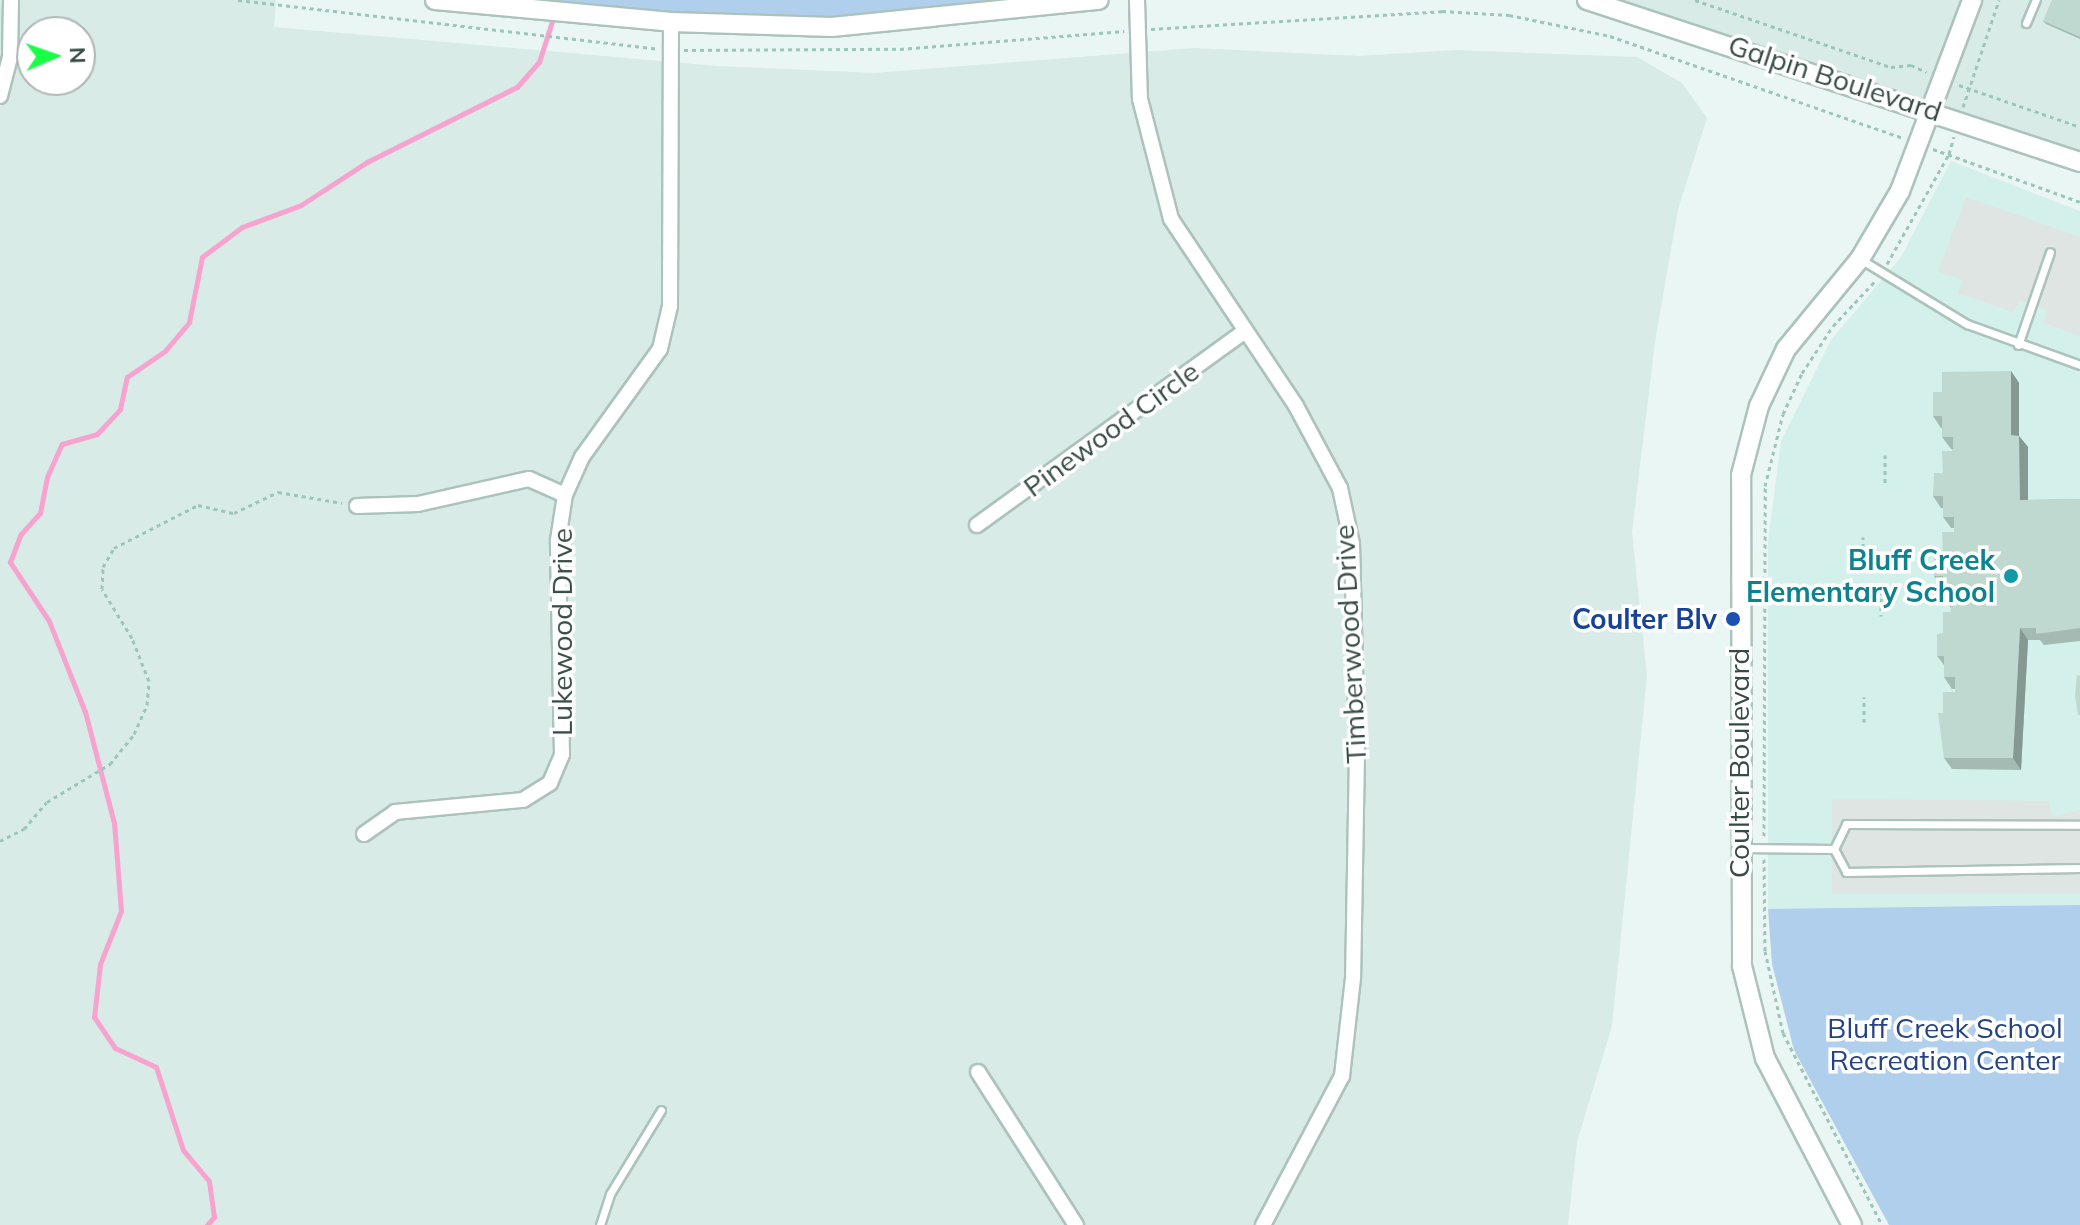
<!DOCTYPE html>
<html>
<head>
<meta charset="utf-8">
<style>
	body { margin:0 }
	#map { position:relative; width:2080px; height:1225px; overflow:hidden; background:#eaf6f3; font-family:Mulish,sans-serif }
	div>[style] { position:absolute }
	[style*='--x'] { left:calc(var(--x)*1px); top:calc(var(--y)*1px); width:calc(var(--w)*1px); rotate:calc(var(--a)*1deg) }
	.residential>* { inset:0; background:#d8ebe6 }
	.education>* { inset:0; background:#d3f0ea }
	.green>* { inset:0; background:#b0cfed }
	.parking>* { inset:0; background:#dfe5e3 }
	.stream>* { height:5px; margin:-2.5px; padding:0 2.5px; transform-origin:2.5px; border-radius:2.5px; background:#f7a3d0 }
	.path>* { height:3px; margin-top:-1.5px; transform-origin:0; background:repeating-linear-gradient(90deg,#9cc6b9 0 4px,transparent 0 8px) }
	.roads { filter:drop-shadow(2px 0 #acc3bc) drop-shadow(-2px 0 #acc3bc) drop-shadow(0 2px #acc3bc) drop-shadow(0 -2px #acc3bc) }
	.service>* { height:7px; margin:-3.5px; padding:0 3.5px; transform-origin:3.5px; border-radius:3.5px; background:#fff }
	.minor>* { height:14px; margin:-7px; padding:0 7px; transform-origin:7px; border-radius:7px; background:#fff }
	.tertiary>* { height:18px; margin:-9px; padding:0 9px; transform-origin:9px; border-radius:9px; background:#fff }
	.wall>* { inset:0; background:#a4bbb3 }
	.shaded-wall>* { inset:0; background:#869892 }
	.building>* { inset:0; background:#bfd9d0 }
	.dots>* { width:22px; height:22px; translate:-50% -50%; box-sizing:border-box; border:4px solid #fff; border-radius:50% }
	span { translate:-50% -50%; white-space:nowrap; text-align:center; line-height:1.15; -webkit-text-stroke:7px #fff; paint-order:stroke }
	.street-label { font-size:28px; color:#374b45 }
	.culture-label { font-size:28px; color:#0d838f; font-weight:700 }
	.right { translate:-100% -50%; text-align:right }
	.transit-label { font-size:28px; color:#164399; font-weight:700 }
	.park-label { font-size:28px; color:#244384 }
	.north { position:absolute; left:16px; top:16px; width:80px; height:80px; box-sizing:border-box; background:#fff; border:2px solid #afb7b5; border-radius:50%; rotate:88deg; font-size:22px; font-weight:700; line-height:32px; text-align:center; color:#374b45 }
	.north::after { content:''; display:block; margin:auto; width:28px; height:36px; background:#19ff48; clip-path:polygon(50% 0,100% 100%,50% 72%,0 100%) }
</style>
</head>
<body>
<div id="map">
	<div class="residential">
		<i style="clip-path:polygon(evenodd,0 0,276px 0,274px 27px,717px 66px,875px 73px,1194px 48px,1359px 56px,1456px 50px,1637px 57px,1682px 83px,1707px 118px,1678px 209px,1655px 342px,1632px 532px,1647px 676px,1612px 1026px,1577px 1142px,1568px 1225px,0 1225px,0 0,32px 32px,80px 32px,80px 80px,32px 80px,32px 32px)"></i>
		<i style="clip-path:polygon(1587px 0,2080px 0,2080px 162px)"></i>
	</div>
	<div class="education">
		<i style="clip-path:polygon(1951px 161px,2080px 211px,2080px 905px,1768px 909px,1768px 542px,1781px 441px,1831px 340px,1901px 257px)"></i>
	</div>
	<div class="green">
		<i style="clip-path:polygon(502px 0,1099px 0,832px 27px)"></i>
		<i style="clip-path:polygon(2080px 905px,2080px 1225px,1889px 1225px,1794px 1050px,1772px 964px,1768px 909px)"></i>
	</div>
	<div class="parking">
		<i style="clip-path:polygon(1966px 197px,2080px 237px,2080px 336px,2044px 323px,2047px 310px,2019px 300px,2013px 312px,1958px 293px,1963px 280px,1938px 272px)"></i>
		<i style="clip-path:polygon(1832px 799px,2048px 801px,2052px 817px,2080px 810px,2080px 893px,1832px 894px)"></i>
	</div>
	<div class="stream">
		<i style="--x:207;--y:1225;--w:11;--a:-49"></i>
		<i style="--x:214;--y:1217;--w:36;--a:-98"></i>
		<i style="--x:209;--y:1181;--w:40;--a:-130"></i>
		<i style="--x:183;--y:1150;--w:87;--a:-108"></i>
		<i style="--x:156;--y:1067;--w:45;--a:-155.1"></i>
		<i style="--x:115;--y:1048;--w:37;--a:-124"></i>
		<i style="--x:94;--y:1017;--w:53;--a:-83.5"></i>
		<i style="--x:100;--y:964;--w:57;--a:-68.4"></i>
		<i style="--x:121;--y:911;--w:88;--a:-94.5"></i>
		<i style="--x:114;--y:823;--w:115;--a:-104.6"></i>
		<i style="--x:85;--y:712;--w:98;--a:-111.6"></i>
		<i style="--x:49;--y:621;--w:71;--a:-123.5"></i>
		<i style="--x:10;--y:562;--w:30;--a:-69"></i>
		<i style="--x:21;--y:534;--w:28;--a:-48"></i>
		<i style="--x:40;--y:513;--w:37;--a:-79"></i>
		<i style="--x:47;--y:477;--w:36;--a:-66"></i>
		<i style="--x:62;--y:444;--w:36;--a:-16"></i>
		<i style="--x:97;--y:434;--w:34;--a:-47"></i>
		<i style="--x:120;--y:409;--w:33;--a:-78"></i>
		<i style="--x:127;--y:377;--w:46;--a:-34.4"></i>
		<i style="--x:165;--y:351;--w:38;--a:-50"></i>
		<i style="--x:189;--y:322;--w:66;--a:-78.7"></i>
		<i style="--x:202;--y:257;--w:50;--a:-36.9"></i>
		<i style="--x:242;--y:227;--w:63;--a:-20.4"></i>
		<i style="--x:301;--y:205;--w:79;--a:-33.1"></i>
		<i style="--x:367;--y:162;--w:168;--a:-26.6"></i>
		<i style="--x:517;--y:87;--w:33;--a:-49"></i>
		<i style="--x:539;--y:62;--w:49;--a:-72.3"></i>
	</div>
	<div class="path">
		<i style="--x:238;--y:0;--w:421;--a:6.6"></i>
		<i style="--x:1695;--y:0;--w:207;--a:18.9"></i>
		<i style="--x:1891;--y:67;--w:20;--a:-6"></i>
		<i style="--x:1911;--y:65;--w:17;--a:25"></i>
		<i style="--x:1151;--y:29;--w:292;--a:-3.5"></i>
		<i style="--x:1442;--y:11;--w:67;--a:3.4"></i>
		<i style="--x:1509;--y:15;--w:103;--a:11.7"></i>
		<i style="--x:1610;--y:36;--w:310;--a:19.2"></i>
		<i style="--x:684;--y:50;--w:216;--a:-0.3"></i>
		<i style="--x:900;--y:49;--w:225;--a:-4.6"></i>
		<i style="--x:1959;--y:85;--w:128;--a:19.1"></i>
		<i style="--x:1963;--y:107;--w:113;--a:-71.4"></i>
		<i style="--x:1933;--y:149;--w:156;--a:19.8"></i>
		<i style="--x:1887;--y:264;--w:126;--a:-60.6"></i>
		<i style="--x:1949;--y:154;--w:18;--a:-74"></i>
		<i style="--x:1885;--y:455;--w:31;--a:90"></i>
		<i style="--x:1863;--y:563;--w:26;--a:-90"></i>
		<i style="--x:1881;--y:591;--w:25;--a:90"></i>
		<i style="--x:1864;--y:722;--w:25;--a:-90"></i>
		<i style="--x:1764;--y:836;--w:350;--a:-89.8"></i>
		<i style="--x:1765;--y:486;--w:74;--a:-76"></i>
		<i style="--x:1783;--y:414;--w:45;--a:-65.1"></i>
		<i style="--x:1802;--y:373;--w:56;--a:-56.6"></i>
		<i style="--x:1833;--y:326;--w:63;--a:-46.9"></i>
		<i style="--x:0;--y:841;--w:27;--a:-27"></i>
		<i style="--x:24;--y:829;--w:35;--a:-50"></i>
		<i style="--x:47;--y:802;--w:74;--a:-31.1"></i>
		<i style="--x:110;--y:764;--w:38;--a:-51"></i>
		<i style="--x:134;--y:734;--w:32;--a:-66"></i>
		<i style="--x:147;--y:705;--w:24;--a:-85"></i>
		<i style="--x:149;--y:681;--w:46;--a:-111.6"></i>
		<i style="--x:132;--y:638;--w:57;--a:-121.5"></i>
		<i style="--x:102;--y:589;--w:22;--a:-87"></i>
		<i style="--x:103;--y:567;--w:22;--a:-60"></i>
		<i style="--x:114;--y:548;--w:94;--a:-27.1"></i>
		<i style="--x:198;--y:505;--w:37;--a:13"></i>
		<i style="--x:234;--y:513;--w:49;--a:-25.5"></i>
		<i style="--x:278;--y:492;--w:65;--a:9.8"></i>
		<i style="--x:1764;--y:859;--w:92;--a:89.4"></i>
		<i style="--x:1765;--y:951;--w:84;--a:77.6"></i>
		<i style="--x:1783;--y:1033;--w:216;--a:62.7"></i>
	</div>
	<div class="roads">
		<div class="service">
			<i style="--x:2026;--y:23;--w:25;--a:-67"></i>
			<i style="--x:1862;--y:260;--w:123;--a:31.4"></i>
			<i style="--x:1967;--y:324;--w:120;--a:19.9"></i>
			<i style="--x:2018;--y:345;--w:98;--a:-71"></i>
			<i style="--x:1741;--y:848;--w:93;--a:0.6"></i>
			<i style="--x:1834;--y:849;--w:28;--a:-64"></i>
			<i style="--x:1846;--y:824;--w:234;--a:0.2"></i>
			<i style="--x:1834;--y:849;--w:26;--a:62"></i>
			<i style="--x:1846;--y:872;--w:234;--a:-1"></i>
			<i style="--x:600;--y:1225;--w:33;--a:-72"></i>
			<i style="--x:610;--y:1194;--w:98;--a:-58.7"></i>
		</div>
		<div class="minor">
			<i style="--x:1137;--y:0;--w:99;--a:88.3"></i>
			<i style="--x:1140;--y:99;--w:124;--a:75.5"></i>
			<i style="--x:1171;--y:219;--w:225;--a:56.2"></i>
			<i style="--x:1296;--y:406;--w:93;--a:61.8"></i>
			<i style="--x:1340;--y:488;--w:57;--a:77.9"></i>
			<i style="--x:1352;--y:544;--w:209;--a:88.6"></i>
			<i style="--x:1357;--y:753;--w:225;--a:91"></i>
			<i style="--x:1353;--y:978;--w:99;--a:96.4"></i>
			<i style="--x:1342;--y:1076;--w:169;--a:117.9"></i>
			<i style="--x:0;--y:96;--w:40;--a:-75.6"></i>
			<i style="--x:10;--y:57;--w:57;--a:-89"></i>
			<i style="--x:357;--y:506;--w:61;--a:-1.9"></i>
			<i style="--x:418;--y:504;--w:114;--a:-12.7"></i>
			<i style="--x:529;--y:479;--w:39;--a:24"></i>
			<i style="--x:977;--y:525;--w:329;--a:-35.9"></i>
			<i style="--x:364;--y:834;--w:38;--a:-35"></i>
			<i style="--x:395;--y:812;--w:129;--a:-5.4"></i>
			<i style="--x:523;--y:800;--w:32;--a:-32"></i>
			<i style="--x:550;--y:783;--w:30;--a:-67"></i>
			<i style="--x:562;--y:755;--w:215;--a:-91.1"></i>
			<i style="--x:558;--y:540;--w:46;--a:-81.2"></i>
			<i style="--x:565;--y:495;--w:42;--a:-65.9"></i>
			<i style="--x:582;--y:457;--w:133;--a:-54.2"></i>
			<i style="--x:660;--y:349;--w:44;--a:-76.9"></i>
			<i style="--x:670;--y:306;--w:284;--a:-89.8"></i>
			<i style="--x:978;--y:1072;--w:182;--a:57.4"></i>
		</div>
		<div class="tertiary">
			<i style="--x:435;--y:0;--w:237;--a:5.3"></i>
			<i style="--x:671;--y:22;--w:161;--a:1.8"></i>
			<i style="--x:832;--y:27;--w:268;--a:-5.8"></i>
			<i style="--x:1587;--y:0;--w:519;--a:18.19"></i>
			<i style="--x:1852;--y:1225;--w:188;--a:-117.5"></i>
			<i style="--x:1765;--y:1058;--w:95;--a:-104"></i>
			<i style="--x:1742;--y:966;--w:491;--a:-90.1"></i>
			<i style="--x:1741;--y:475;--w:71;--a:-75.4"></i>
			<i style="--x:1759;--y:406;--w:63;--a:-64.7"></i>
			<i style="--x:1786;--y:349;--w:117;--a:-50.6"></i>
			<i style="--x:1860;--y:259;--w:79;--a:-59.5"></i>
			<i style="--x:1900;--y:191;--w:204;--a:-69.3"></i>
		</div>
	</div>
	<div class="wall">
		<i style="clip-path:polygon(2080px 0,2080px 39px,2046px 24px,2043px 21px)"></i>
		<i style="clip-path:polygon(2011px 371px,2019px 383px,2019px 436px,2028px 447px,2028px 500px,2080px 499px,2080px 641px,2044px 645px,2040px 640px,2028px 640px,2021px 770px,1952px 769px,1944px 758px,1943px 713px,1955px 692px,1955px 689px,1952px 689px,1944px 677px,1944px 665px,1937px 656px,1943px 633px,1951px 612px,1951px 608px,1943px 597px,1943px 588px,1934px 576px,1943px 553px,1954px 532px,1954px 528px,1951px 528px,1943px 517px,1943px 508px,1941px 508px,1933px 496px,1953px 449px,1951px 449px,1942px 437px,1942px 428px,1941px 428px,1933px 416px,1942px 392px)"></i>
	</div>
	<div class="shaded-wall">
		<i style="clip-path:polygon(2011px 371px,2019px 383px,2019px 436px,2028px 447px,2028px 512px,2020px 500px,2011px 435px)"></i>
		<i style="clip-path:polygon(2020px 628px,2028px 640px,2021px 770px,2013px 758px)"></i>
	</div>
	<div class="building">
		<i style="clip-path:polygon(2052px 0,2080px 0,2080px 37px,2043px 21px)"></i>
		<i style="clip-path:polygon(2011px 371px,2011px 435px,2019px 436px,2020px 500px,2080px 499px,2080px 628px,2036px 634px,2036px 628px,2020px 628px,2013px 758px,1944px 758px,1938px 713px,1943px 713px,1943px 692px,1955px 692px,1955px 677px,1944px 677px,1944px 656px,1937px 656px,1937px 634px,1943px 633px,1943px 612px,1951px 612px,1951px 597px,1943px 597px,1943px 576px,1934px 576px,1934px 553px,1943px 553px,1942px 532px,1954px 532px,1954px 517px,1943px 517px,1943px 496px,1933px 496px,1934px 473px,1943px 473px,1942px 451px,1953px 451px,1953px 437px,1942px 437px,1942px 416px,1933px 416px,1933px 392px,1942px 392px,1942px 372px)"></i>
		<i style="clip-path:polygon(2077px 675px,2080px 676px,2080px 715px,2078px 715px,2075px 696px)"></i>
	</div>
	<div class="dots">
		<i style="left:2011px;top:576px;background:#0f9aa8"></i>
		<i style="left:1733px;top:619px;background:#1a4fb4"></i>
	</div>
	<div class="street-label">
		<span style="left:1835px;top:78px;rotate:18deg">Galpin Boulevard</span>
		<span style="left:1111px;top:429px;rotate:-36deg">Pinewood Circle</span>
		<span style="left:562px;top:632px;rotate:-90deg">Lukewood Drive</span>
		<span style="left:1350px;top:644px;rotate:-93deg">Timberwood Drive</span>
		<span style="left:1739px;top:763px;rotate:-90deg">Coulter Boulevard</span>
	</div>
	<div class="culture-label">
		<span class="right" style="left:1995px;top:576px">Bluff Creek<br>Elementary School</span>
	</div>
	<div class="transit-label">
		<span class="right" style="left:1717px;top:619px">Coulter Blv</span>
	</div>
	<div class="park-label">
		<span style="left:1945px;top:1044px">Bluff Creek School<br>Recreation Center</span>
	</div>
	<div class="north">N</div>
</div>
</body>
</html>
